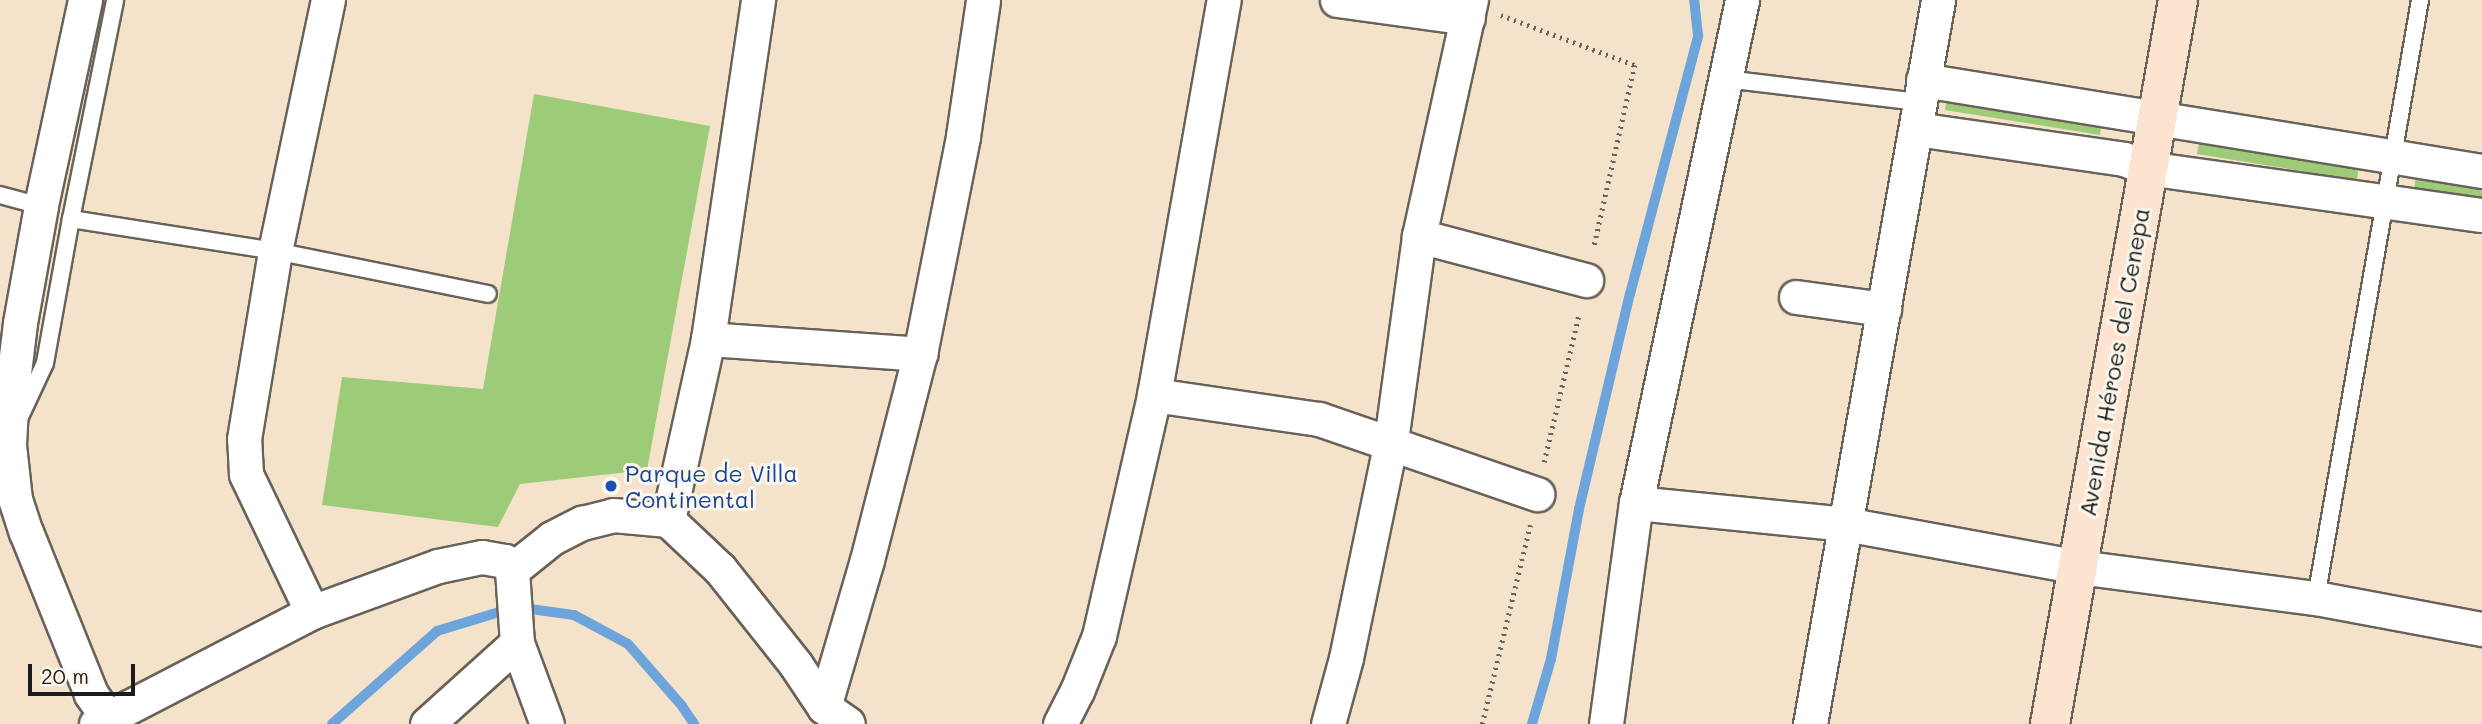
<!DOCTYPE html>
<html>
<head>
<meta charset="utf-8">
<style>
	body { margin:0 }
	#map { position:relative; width:2482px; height:724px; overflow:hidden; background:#f4e3ca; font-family:Mali,sans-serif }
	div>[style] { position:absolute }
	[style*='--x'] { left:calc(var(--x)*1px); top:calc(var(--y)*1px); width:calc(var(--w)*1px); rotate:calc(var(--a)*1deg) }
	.green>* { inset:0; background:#9ecb78 }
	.stream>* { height:10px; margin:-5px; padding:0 5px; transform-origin:5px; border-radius:5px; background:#6ca4db }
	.path>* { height:4.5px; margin-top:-2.25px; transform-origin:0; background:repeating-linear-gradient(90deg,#686259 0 2px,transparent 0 7px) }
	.roads { filter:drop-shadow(2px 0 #686259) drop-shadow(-2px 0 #686259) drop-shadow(0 2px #686259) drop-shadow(0 -2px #686259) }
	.lane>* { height:16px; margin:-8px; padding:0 8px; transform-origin:8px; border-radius:8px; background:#fff }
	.street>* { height:33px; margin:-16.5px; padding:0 16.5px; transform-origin:16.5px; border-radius:16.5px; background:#fff }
	.secondary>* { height:38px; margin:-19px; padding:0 19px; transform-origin:19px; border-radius:19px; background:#fde4d1 }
	.dots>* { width:19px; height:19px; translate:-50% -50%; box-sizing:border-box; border:4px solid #fbf7ec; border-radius:50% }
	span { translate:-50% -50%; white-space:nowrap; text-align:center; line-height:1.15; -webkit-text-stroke:6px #fbf7ec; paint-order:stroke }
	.street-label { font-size:23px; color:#1c1c1c }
	.transit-label { font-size:23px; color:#164399 }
	.left { translate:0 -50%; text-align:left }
	.scale { position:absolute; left:28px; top:664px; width:107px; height:32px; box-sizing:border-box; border:4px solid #1c1c1c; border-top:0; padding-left:9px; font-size:21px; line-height:24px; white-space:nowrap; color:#1c1c1c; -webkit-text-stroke:5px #fbf7ec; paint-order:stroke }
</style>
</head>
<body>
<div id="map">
	<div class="green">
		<i style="clip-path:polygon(534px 94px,710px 126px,647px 470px,520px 484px,498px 527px,322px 505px,342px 377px,483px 389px)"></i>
		<i style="clip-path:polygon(1947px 96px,2102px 121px,2100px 135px,1945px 110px)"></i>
		<i style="clip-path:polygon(2200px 138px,2359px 163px,2357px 180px,2197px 154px)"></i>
		<i style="clip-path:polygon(2417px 171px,2482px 180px,2482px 199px,2414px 189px)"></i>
	</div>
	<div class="stream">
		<i style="--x:332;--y:724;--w:140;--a:-41.5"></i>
		<i style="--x:437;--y:631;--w:83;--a:-16.9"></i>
		<i style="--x:516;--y:607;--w:59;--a:7.9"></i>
		<i style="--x:574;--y:615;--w:61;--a:28.2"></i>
		<i style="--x:628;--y:644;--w:82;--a:48.9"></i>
		<i style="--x:682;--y:706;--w:22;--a:56"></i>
		<i style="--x:1532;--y:724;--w:68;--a:-73.7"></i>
		<i style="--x:1551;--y:659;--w:153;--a:-79.4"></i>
		<i style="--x:1579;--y:509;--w:221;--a:-76.7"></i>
		<i style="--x:1630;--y:294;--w:267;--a:-75.2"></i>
		<i style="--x:1698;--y:36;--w:36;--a:-96"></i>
	</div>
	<div class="path">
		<i style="--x:1501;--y:15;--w:143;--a:20.5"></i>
		<i style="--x:1635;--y:65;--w:187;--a:102.7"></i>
		<i style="--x:1544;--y:462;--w:152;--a:-76.7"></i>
		<i style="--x:1482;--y:724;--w:205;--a:-76.4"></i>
	</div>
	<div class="roads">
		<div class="lane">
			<i style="--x:1725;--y:79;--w:195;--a:6.8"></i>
			<i style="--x:0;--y:195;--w:42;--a:15"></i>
			<i style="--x:71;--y:219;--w:223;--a:-78.6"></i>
			<i style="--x:19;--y:419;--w:62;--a:-65.1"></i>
			<i style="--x:45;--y:363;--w:146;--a:-79.8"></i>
			<i style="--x:71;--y:219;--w:206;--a:8.9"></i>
			<i style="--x:275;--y:251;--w:217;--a:11.4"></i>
			<i style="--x:2316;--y:598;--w:607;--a:-80.13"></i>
		</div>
		<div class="street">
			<i style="--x:85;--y:0;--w:211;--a:102.1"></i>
			<i style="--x:41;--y:206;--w:119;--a:100.2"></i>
			<i style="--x:20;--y:323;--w:66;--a:96.9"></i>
			<i style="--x:12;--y:389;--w:56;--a:93.1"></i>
			<i style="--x:9;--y:445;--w:54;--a:83.7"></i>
			<i style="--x:15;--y:499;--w:35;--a:72"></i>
			<i style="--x:26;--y:532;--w:175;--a:68.1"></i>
			<i style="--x:91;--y:694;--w:28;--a:55"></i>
			<i style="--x:1337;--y:0;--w:132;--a:7.8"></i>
			<i style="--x:1923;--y:80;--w:566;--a:9.25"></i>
			<i style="--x:1916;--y:129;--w:210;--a:8.2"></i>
			<i style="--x:2124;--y:159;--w:25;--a:21"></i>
			<i style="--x:2147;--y:168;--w:338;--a:8"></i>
			<i style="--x:1419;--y:236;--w:173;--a:14.8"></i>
			<i style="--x:1796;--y:297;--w:89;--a:7.8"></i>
			<i style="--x:708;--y:339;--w:213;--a:4"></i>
			<i style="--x:1154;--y:395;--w:167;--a:8.3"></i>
			<i style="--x:1319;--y:419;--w:231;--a:19"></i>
			<i style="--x:1636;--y:503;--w:210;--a:5.7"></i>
			<i style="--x:1845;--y:524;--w:238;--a:10.4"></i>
			<i style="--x:2079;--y:567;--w:239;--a:7.5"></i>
			<i style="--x:2316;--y:598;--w:169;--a:10.6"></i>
			<i style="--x:668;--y:520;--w:185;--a:-77.5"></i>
			<i style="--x:708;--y:339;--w:343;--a:-81.6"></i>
			<i style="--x:512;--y:570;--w:51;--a:-38.7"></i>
			<i style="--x:552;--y:538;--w:34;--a:-27"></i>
			<i style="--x:582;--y:523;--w:32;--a:-14"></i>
			<i style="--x:613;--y:515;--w:55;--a:5.2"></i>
			<i style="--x:668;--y:520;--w:71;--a:43.3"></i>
			<i style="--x:720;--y:569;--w:122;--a:51.6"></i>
			<i style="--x:796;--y:665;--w:50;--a:56.3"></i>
			<i style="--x:824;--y:707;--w:29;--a:35"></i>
			<i style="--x:312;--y:612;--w:153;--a:-115.6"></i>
			<i style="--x:246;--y:474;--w:35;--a:-93"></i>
			<i style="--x:244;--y:439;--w:191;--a:-80.6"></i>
			<i style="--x:275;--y:251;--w:257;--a:-78.1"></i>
			<i style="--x:824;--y:707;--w:153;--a:-73.7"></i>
			<i style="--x:867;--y:560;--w:213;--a:-75.6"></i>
			<i style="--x:920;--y:354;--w:222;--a:-78.8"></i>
			<i style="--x:963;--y:136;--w:137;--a:-81.6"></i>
			<i style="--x:96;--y:724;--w:243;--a:-27.4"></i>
			<i style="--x:312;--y:612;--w:134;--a:-20.1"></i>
			<i style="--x:438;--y:566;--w:45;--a:-11.6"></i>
			<i style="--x:482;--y:557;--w:23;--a:10"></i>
			<i style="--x:505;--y:561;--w:11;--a:52"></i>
			<i style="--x:512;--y:570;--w:73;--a:86.1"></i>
			<i style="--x:517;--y:643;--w:86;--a:69.7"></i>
			<i style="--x:427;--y:724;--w:121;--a:-42"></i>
			<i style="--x:1060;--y:724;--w:37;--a:-63"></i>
			<i style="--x:1077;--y:691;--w:59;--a:-68.2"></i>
			<i style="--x:1099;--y:636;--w:247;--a:-77.1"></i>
			<i style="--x:1154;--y:395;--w:401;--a:-80"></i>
			<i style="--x:1328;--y:724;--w:68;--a:-74.7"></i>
			<i style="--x:1346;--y:658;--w:222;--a:-78.3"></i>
			<i style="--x:1391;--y:441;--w:207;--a:-82.2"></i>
			<i style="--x:1419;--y:236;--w:242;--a:-77.6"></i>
			<i style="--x:1606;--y:724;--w:223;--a:-82.3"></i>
			<i style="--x:1636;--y:503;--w:514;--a:-78.1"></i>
			<i style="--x:1810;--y:724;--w:735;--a:-79.97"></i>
		</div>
		<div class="secondary">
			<i style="--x:2050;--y:724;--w:735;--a:-79.97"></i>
		</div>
	</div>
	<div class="dots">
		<i style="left:611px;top:486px;background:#1a4fb4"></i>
	</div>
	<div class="street-label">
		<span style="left:2114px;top:362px;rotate:-80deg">Avenida Héroes del Cenepa</span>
	</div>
	<div class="transit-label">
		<span class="left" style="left:625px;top:486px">Parque de Villa<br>Continental</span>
	</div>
	<div class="scale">20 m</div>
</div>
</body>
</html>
